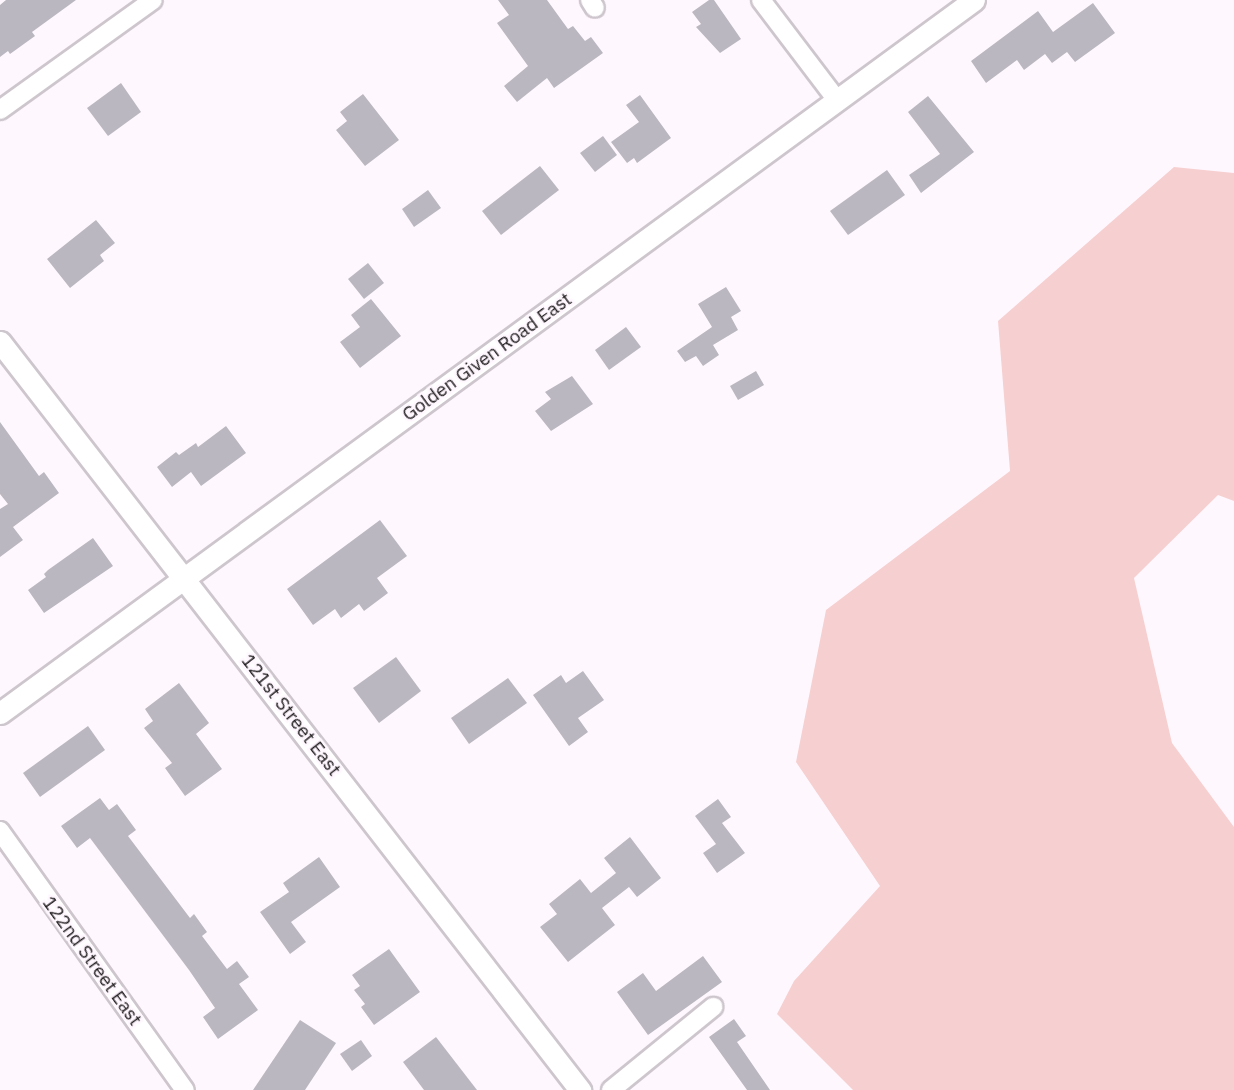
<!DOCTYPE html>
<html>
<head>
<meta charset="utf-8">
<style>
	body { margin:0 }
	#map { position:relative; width:1234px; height:1090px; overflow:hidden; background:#fff7fe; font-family:"IBM Plex Sans",sans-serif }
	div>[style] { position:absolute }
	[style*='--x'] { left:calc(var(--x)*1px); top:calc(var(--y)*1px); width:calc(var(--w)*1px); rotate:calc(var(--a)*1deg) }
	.green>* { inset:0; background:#f6d0d0 }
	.building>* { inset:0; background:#bab7c0 }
	.roads { filter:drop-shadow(2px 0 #cec6cd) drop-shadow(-2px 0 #cec6cd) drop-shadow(0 2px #cec6cd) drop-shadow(0 -2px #cec6cd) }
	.minor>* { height:18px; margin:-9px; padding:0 9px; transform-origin:9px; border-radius:9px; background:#fff }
	.tertiary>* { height:21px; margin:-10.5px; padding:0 10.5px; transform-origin:10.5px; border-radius:10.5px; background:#fff }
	span { translate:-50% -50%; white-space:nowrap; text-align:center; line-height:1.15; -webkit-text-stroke:5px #fff7fe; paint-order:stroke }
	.street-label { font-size:19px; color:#232022 }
</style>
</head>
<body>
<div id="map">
	<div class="green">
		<i style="clip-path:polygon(1174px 167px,1234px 173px,1234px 501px,1218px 495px,1134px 578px,1172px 743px,1234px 827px,1234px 1090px,853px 1090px,777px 1014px,794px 981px,880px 886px,796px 762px,826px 610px,1010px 471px,998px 321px)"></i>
	</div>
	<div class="building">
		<i style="clip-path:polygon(6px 0,76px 0,32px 32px,35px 36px,10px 54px,8px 51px,0 57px,0 5px)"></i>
		<i style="clip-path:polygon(498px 0,547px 0,568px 29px,573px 26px,585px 41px,591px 37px,603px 53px,554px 88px,547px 78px,517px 102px,504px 86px,528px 66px,497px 23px,509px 15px)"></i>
		<i style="clip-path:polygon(709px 0,714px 0,741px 39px,720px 53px,696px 27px,701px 24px,692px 12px)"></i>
		<i style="clip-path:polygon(1093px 3px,1115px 33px,1075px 62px,1067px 52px,1052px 63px,1045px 54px,1024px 70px,1017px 60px,986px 83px,971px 61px,1038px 11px,1053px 32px)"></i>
		<i style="clip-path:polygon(121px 83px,141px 112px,108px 136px,87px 108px)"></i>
		<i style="clip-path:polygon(363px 94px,399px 140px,365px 166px,336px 130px,347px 121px,340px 112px)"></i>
		<i style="clip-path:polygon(640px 95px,671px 138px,637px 163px,634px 158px,627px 163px,611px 142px,639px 122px,626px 105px)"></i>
		<i style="clip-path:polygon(928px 96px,974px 152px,921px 193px,909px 175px,940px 154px,908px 112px)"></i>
		<i style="clip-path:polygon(603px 136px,617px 155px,595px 172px,580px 153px)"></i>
		<i style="clip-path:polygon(540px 166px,559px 190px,501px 235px,482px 211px)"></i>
		<i style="clip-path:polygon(887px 170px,905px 195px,848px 235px,830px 211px)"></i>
		<i style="clip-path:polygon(428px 190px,441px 208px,414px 227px,402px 209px)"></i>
		<i style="clip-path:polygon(96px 220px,115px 243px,100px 255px,104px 261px,70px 288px,47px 259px)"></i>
		<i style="clip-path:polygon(368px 263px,384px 283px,364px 299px,348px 279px)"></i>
		<i style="clip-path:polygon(726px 287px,741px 311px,731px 317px,738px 330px,713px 345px,719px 355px,703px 366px,696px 356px,685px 362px,677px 351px,712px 327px,698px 304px)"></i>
		<i style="clip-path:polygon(371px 299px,401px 336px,360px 368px,340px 342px,360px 327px,351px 315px)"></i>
		<i style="clip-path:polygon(626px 327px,641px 347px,609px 370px,595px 350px)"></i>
		<i style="clip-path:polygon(756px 371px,764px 385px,738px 400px,730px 386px)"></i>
		<i style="clip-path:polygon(572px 376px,593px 404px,551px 431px,535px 411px,551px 399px,545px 392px)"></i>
		<i style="clip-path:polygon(0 422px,39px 476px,44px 472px,59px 493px,13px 527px,23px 540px,0 557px,0 509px,8px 504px,0 494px)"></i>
		<i style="clip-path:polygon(226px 426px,246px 453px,201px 486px,191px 472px,172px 487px,157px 467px,176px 452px,179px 455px,196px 443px,198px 447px)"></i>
		<i style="clip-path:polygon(380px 520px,407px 556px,377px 578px,388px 593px,364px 611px,359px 604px,341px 618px,335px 609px,313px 625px,287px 589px)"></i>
		<i style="clip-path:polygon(93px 538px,113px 566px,44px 613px,28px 590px,46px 577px,44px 574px,48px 570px)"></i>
		<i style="clip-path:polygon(396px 657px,421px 691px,379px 723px,353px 688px)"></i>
		<i style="clip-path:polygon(583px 671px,604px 700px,578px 718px,588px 732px,569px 746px,533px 695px,561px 675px,566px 683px)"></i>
		<i style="clip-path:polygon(508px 678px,527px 703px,469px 744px,451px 718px)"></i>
		<i style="clip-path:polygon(179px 683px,209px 723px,196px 734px,222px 769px,185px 796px,165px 768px,172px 763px,144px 728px,153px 721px,145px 709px)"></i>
		<i style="clip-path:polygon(88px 726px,105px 750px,40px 797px,23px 773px)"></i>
		<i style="clip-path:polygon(100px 798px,109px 810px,117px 804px,136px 830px,128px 836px,190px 918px,194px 914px,207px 932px,202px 936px,227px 969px,237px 961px,249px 977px,239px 984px,258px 1010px,218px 1039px,203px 1017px,215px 1008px,189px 970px,90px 838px,77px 848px,61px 826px)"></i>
		<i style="clip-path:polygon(718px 799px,731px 817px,722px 823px,745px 853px,717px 873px,703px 853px,716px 844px,695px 816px)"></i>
		<i style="clip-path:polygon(630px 837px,661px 878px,637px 897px,629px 887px,602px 908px,615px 925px,568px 962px,540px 927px,557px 914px,549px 904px,580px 879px,591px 893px,616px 873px,604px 858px)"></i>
		<i style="clip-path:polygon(319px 857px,340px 887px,291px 922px,306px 942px,290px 954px,260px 912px,289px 892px,283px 883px)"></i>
		<i style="clip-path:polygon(389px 949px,420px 992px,374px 1025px,361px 1007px,365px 1004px,354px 990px,360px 986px,352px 975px)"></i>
		<i style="clip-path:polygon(703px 956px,722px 982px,648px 1035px,617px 992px,643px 973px,656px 991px)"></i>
		<i style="clip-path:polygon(734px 1019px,746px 1036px,737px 1042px,770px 1090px,747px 1090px,709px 1037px)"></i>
		<i style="clip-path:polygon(300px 1020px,336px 1043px,305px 1090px,253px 1090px)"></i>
		<i style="clip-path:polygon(436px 1037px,477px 1090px,424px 1090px,403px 1062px)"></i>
		<i style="clip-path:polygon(361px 1040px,372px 1056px,352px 1071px,340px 1054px)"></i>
	</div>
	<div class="roads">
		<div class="minor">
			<i style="--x:590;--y:0;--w:9;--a:58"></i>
			<i style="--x:761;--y:0;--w:126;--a:52.8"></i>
			<i style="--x:0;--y:110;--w:188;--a:-35.7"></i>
			<i style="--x:0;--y:831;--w:318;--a:54.5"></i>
			<i style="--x:611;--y:1090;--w:132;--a:-39.1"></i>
		</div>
		<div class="tertiary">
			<i style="--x:0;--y:342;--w:947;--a:52.21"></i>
			<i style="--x:0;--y:713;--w:1207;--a:-36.21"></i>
		</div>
	</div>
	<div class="street-label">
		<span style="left:487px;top:357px;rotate:-36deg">Golden Given Road East</span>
		<span style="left:291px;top:715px;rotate:52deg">121st Street East</span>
		<span style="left:92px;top:961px;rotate:54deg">122nd Street East</span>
	</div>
</div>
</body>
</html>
